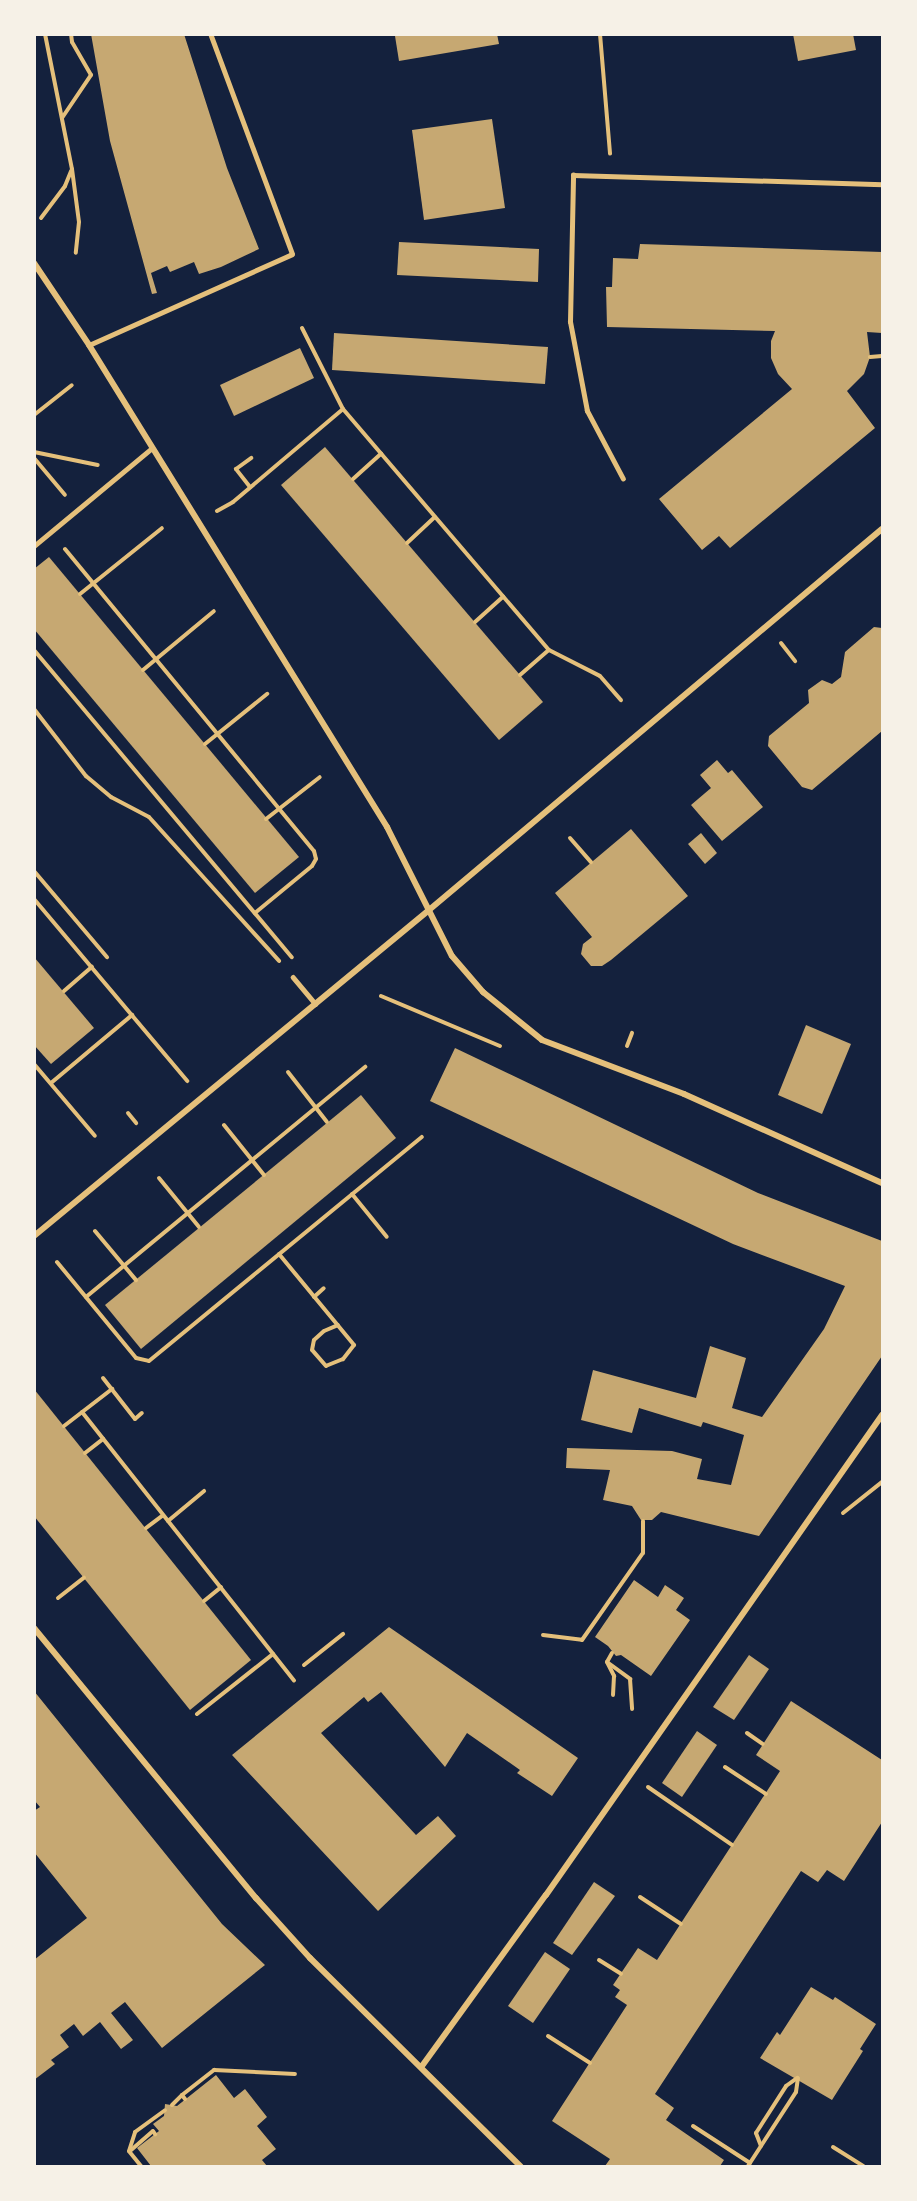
<!DOCTYPE html>
<html>
<head>
<meta charset="utf-8">
<style>
	body { margin:0 }
	#map { position:relative; width:917px; height:2201px; overflow:hidden; background:#14213d; font-family:Jost,sans-serif }
	div>[style] { position:absolute }
	[style*='--x'] { left:calc(var(--x)*1px); top:calc(var(--y)*1px); width:calc(var(--w)*1px); rotate:calc(var(--a)*1deg) }
	.building>* { inset:0; background:#c6a872 }
	.path>* { height:4px; margin:-2px; padding:0 2px; transform-origin:2px; border-radius:2px; background:#e5c07b }
	.service>* { height:4.5px; margin:-2.25px; padding:0 2.25px; transform-origin:2.25px; border-radius:2.25px; background:#e5c07b }
	.minor>* { height:6px; margin:-3px; padding:0 3px; transform-origin:3px; border-radius:3px; background:#e5c07b }
	span { translate:-50% -50%; white-space:nowrap; text-align:center; line-height:1.15; -webkit-text-stroke:4.5px #f6f1e7; paint-order:stroke }
	.frame { position:absolute; inset:0; border:36px solid #f6f1e7; pointer-events:none }
</style>
</head>
<body>
<div id="map">
	<div class="building">
		<i style="clip-path:polygon(91px 34px,184px 34px,227px 168px,259px 249px,221px 267px,199px 274px,194px 262px,170px 272px,167px 266px,151px 273px,157px 293px,152px 294px,110px 141px)"></i>
		<i style="clip-path:polygon(405px 34px,497px 34px,499px 44px,399px 61px,395px 36px)"></i>
		<i style="clip-path:polygon(793px 34px,853px 34px,856px 50px,798px 61px)"></i>
		<i style="clip-path:polygon(492px 119px,505px 208px,424px 220px,412px 130px)"></i>
		<i style="clip-path:polygon(399px 242px,539px 249px,538px 282px,397px 275px)"></i>
		<i style="clip-path:polygon(640px 244px,882px 252px,882px 333px,867px 332px,870px 357px,864px 374px,847px 391px,875px 428px,730px 548px,719px 536px,702px 550px,659px 499px,792px 389px,778px 374px,771px 358px,771px 341px,775px 331px,607px 327px,606px 287px,612px 287px,613px 258px,638px 259px)"></i>
		<i style="clip-path:polygon(334px 333px,548px 347px,545px 384px,332px 370px)"></i>
		<i style="clip-path:polygon(300px 348px,314px 378px,234px 416px,220px 385px)"></i>
		<i style="clip-path:polygon(325px 447px,543px 702px,499px 740px,281px 485px)"></i>
		<i style="clip-path:polygon(49px 557px,299px 857px,255px 893px,34px 629px,34px 569px)"></i>
		<i style="clip-path:polygon(874px 627px,882px 628px,882px 731px,812px 790px,802px 787px,768px 746px,769px 736px,809px 703px,808px 690px,822px 680px,832px 684px,841px 677px,845px 652px)"></i>
		<i style="clip-path:polygon(717px 760px,728px 773px,732px 770px,763px 807px,722px 841px,691px 805px,711px 788px,700px 775px)"></i>
		<i style="clip-path:polygon(631px 829px,688px 896px,611px 960px,602px 966px,591px 966px,581px 954px,583px 944px,592px 937px,555px 893px)"></i>
		<i style="clip-path:polygon(701px 833px,717px 853px,705px 864px,688px 844px)"></i>
		<i style="clip-path:polygon(34px 957px,94px 1028px,51px 1064px,34px 1045px)"></i>
		<i style="clip-path:polygon(806px 1025px,851px 1044px,822px 1114px,778px 1095px)"></i>
		<i style="clip-path:polygon(455px 1048px,758px 1193px,882px 1241px,882px 1356px,759px 1536px,661px 1512px,652px 1520px,641px 1520px,632px 1506px,603px 1500px,610px 1470px,566px 1468px,567px 1448px,672px 1451px,702px 1459px,697px 1479px,731px 1485px,744px 1435px,703px 1422px,701px 1427px,639px 1408px,632px 1433px,581px 1420px,593px 1370px,696px 1398px,710px 1346px,746px 1358px,732px 1408px,762px 1417px,824px 1329px,845px 1286px,733px 1244px,430px 1101px)"></i>
		<i style="clip-path:polygon(361px 1095px,396px 1138px,141px 1349px,105px 1305px)"></i>
		<i style="clip-path:polygon(34px 1389px,251px 1660px,190px 1710px,34px 1516px)"></i>
		<i style="clip-path:polygon(634px 1580px,658px 1597px,665px 1585px,684px 1598px,676px 1610px,690px 1620px,651px 1676px,621px 1655px,616px 1656px,608px 1646px,595px 1637px)"></i>
		<i style="clip-path:polygon(389px 1627px,578px 1758px,552px 1796px,517px 1773px,520px 1770px,467px 1733px,445px 1767px,381px 1692px,368px 1702px,364px 1697px,321px 1733px,416px 1835px,438px 1816px,456px 1836px,378px 1911px,232px 1755px)"></i>
		<i style="clip-path:polygon(749px 1655px,769px 1669px,734px 1720px,713px 1707px)"></i>
		<i style="clip-path:polygon(34px 1691px,222px 1924px,265px 1965px,162px 2048px,125px 2002px,111px 2013px,133px 2040px,121px 2049px,100px 2022px,83px 2036px,74px 2024px,60px 2035px,69px 2047px,51px 2060px,55px 2064px,34px 2080px,34px 1960px,87px 1918px,34px 1852px,34px 1811px,40px 1807px,34px 1800px)"></i>
		<i style="clip-path:polygon(791px 1701px,882px 1760px,882px 1822px,844px 1881px,827px 1870px,818px 1882px,801px 1871px,655px 2094px,674px 2108px,666px 2120px,724px 2160px,720px 2166px,605px 2166px,610px 2159px,552px 2121px,627px 2005px,615px 1997px,620px 1990px,613px 1985px,638px 1948px,657px 1960px,780px 1771px,756px 1755px)"></i>
		<i style="clip-path:polygon(697px 1731px,717px 1745px,682px 1797px,662px 1783px)"></i>
		<i style="clip-path:polygon(594px 1882px,615px 1896px,572px 1955px,553px 1943px)"></i>
		<i style="clip-path:polygon(545px 1952px,570px 1969px,533px 2023px,508px 2006px)"></i>
		<i style="clip-path:polygon(811px 1987px,833px 2000px,835px 1997px,876px 2024px,860px 2049px,863px 2051px,832px 2100px,760px 2058px,777px 2032px,780px 2035px)"></i>
		<i style="clip-path:polygon(216px 2075px,234px 2098px,245px 2089px,267px 2117px,257px 2126px,276px 2149px,262px 2160px,267px 2166px,151px 2166px,137px 2148px,159px 2131px,153px 2124px,164px 2116px,165px 2104px,177px 2106px)"></i>
	</div>
	<div class="path">
		<i style="--x:45;--y:34;--w:138;--a:78.7"></i>
		<i style="--x:72;--y:169;--w:53;--a:82.5"></i>
		<i style="--x:79;--y:222;--w:31;--a:96"></i>
		<i style="--x:600;--y:34;--w:120;--a:85.2"></i>
		<i style="--x:62;--y:118;--w:52;--a:-56"></i>
		<i style="--x:91;--y:75;--w:38;--a:-120"></i>
		<i style="--x:72;--y:42;--w:8;--a:-97"></i>
		<i style="--x:41;--y:218;--w:40;--a:-53"></i>
		<i style="--x:65;--y:186;--w:16;--a:-68"></i>
		<i style="--x:302;--y:328;--w:91;--a:63.2"></i>
		<i style="--x:343;--y:409;--w:317;--a:49.5"></i>
		<i style="--x:549;--y:650;--w:57;--a:27"></i>
		<i style="--x:600;--y:676;--w:32;--a:49"></i>
		<i style="--x:870;--y:357;--w:12;--a:-5"></i>
		<i style="--x:34;--y:415;--w:48;--a:-38.3"></i>
		<i style="--x:34;--y:452;--w:65;--a:11.5"></i>
		<i style="--x:34;--y:458;--w:48;--a:50"></i>
		<i style="--x:353;--y:479;--w:38;--a:-42"></i>
		<i style="--x:250;--y:487;--w:23;--a:-128"></i>
		<i style="--x:236;--y:469;--w:19;--a:-36"></i>
		<i style="--x:217;--y:511;--w:18;--a:-29"></i>
		<i style="--x:233;--y:502;--w:144;--a:-40.2"></i>
		<i style="--x:407;--y:543;--w:38;--a:-43"></i>
		<i style="--x:65;--y:549;--w:391;--a:50.5"></i>
		<i style="--x:314;--y:851;--w:8;--a:76"></i>
		<i style="--x:316;--y:859;--w:8;--a:120"></i>
		<i style="--x:312;--y:866;--w:74;--a:140.5"></i>
		<i style="--x:80;--y:594;--w:105;--a:-38.8"></i>
		<i style="--x:475;--y:622;--w:38;--a:-42"></i>
		<i style="--x:781;--y:643;--w:23;--a:52"></i>
		<i style="--x:34;--y:650;--w:401;--a:50"></i>
		<i style="--x:143;--y:670;--w:92;--a:-39.7"></i>
		<i style="--x:520;--y:675;--w:38;--a:-41"></i>
		<i style="--x:34;--y:709;--w:85;--a:52.2"></i>
		<i style="--x:86;--y:776;--w:33;--a:40"></i>
		<i style="--x:111;--y:797;--w:43;--a:27.8"></i>
		<i style="--x:149;--y:817;--w:194;--a:47.9"></i>
		<i style="--x:205;--y:744;--w:80;--a:-38.9"></i>
		<i style="--x:266;--y:819;--w:68;--a:-37.9"></i>
		<i style="--x:570;--y:838;--w:32;--a:49"></i>
		<i style="--x:34;--y:871;--w:113;--a:49.7"></i>
		<i style="--x:34;--y:899;--w:238;--a:49.9"></i>
		<i style="--x:64;--y:991;--w:37;--a:-41"></i>
		<i style="--x:381;--y:996;--w:129;--a:22.8"></i>
		<i style="--x:627;--y:1046;--w:14;--a:-69"></i>
		<i style="--x:34;--y:1064;--w:94;--a:49.7"></i>
		<i style="--x:288;--y:1072;--w:63;--a:52"></i>
		<i style="--x:51;--y:1083;--w:106;--a:-40"></i>
		<i style="--x:128;--y:1113;--w:13;--a:51"></i>
		<i style="--x:224;--y:1125;--w:64;--a:51.3"></i>
		<i style="--x:159;--y:1178;--w:63;--a:50.8"></i>
		<i style="--x:352;--y:1194;--w:55;--a:50.9"></i>
		<i style="--x:95;--y:1231;--w:64;--a:50.1"></i>
		<i style="--x:279;--y:1254;--w:118;--a:50.5"></i>
		<i style="--x:354;--y:1345;--w:18;--a:128"></i>
		<i style="--x:343;--y:1359;--w:18;--a:158"></i>
		<i style="--x:326;--y:1366;--w:21;--a:-131"></i>
		<i style="--x:312;--y:1350;--w:10;--a:-79"></i>
		<i style="--x:314;--y:1340;--w:13;--a:-42"></i>
		<i style="--x:324;--y:1331;--w:15;--a:-23"></i>
		<i style="--x:57;--y:1262;--w:124;--a:50.5"></i>
		<i style="--x:136;--y:1358;--w:13;--a:13"></i>
		<i style="--x:149;--y:1361;--w:353;--a:-39.4"></i>
		<i style="--x:86;--y:1297;--w:362;--a:-39.5"></i>
		<i style="--x:314;--y:1297;--w:13;--a:-42"></i>
		<i style="--x:103;--y:1378;--w:52;--a:52"></i>
		<i style="--x:135;--y:1419;--w:9;--a:-41"></i>
		<i style="--x:82;--y:1412;--w:342;--a:51.7"></i>
		<i style="--x:64;--y:1426;--w:61;--a:-37.6"></i>
		<i style="--x:85;--y:1453;--w:23;--a:-38"></i>
		<i style="--x:843;--y:1513;--w:50;--a:-38.5"></i>
		<i style="--x:168;--y:1521;--w:47;--a:-39.8"></i>
		<i style="--x:146;--y:1528;--w:21;--a:-37"></i>
		<i style="--x:58;--y:1598;--w:33;--a:-38"></i>
		<i style="--x:204;--y:1601;--w:22;--a:-39"></i>
		<i style="--x:543;--y:1635;--w:39;--a:7"></i>
		<i style="--x:582;--y:1640;--w:106;--a:-55"></i>
		<i style="--x:643;--y:1553;--w:32;--a:-90"></i>
		<i style="--x:612;--y:1653;--w:10;--a:119"></i>
		<i style="--x:607;--y:1662;--w:16;--a:63"></i>
		<i style="--x:614;--y:1676;--w:19;--a:93"></i>
		<i style="--x:607;--y:1662;--w:29;--a:36"></i>
		<i style="--x:630;--y:1679;--w:30;--a:86"></i>
		<i style="--x:304;--y:1665;--w:50;--a:-38.5"></i>
		<i style="--x:197;--y:1714;--w:97;--a:-38.3"></i>
		<i style="--x:747;--y:1733;--w:19;--a:35"></i>
		<i style="--x:725;--y:1767;--w:49;--a:33.4"></i>
		<i style="--x:648;--y:1787;--w:102;--a:34.6"></i>
		<i style="--x:640;--y:1897;--w:49;--a:33.4"></i>
		<i style="--x:599;--y:1960;--w:26;--a:32"></i>
		<i style="--x:548;--y:2036;--w:50;--a:32.7"></i>
		<i style="--x:182;--y:2095;--w:41;--a:-38"></i>
		<i style="--x:214;--y:2070;--w:81;--a:2.8"></i>
		<i style="--x:172;--y:2105;--w:14;--a:-45"></i>
		<i style="--x:182;--y:2095;--w:5;--a:53"></i>
		<i style="--x:693;--y:2126;--w:68;--a:33"></i>
		<i style="--x:761;--y:2146;--w:14;--a:-111"></i>
		<i style="--x:756;--y:2133;--w:56;--a:-57.4"></i>
		<i style="--x:786;--y:2086;--w:14;--a:-36"></i>
		<i style="--x:833;--y:2147;--w:36;--a:32"></i>
		<i style="--x:130;--y:2151;--w:30;--a:-41"></i>
		<i style="--x:153;--y:2131;--w:4;--a:56"></i>
		<i style="--x:141;--y:2166;--w:19;--a:-129"></i>
		<i style="--x:129;--y:2151;--w:20;--a:-72"></i>
		<i style="--x:135;--y:2132;--w:37;--a:-36"></i>
		<i style="--x:748;--y:2166;--w:88;--a:-57"></i>
		<i style="--x:796;--y:2092;--w:14;--a:-82"></i>
	</div>
	<div class="service">
		<i style="--x:89;--y:345;--w:222;--a:-24.1"></i>
		<i style="--x:292;--y:254;--w:235;--a:-110.4"></i>
		<i style="--x:623;--y:479;--w:77;--a:-117.9"></i>
		<i style="--x:587;--y:411;--w:91;--a:-100.8"></i>
		<i style="--x:570;--y:322;--w:147;--a:-88.8"></i>
		<i style="--x:573;--y:175;--w:309;--a:1.7"></i>
		<i style="--x:34;--y:546;--w:153;--a:-39.7"></i>
		<i style="--x:293;--y:977;--w:35;--a:50"></i>
	</div>
	<div class="minor">
		<i style="--x:34;--y:263;--w:99;--a:56.1"></i>
		<i style="--x:89;--y:345;--w:567;--a:58.27"></i>
		<i style="--x:387;--y:827;--w:144;--a:63.3"></i>
		<i style="--x:452;--y:956;--w:48;--a:49.3"></i>
		<i style="--x:483;--y:992;--w:76;--a:39.1"></i>
		<i style="--x:542;--y:1040;--w:152;--a:20.8"></i>
		<i style="--x:684;--y:1094;--w:217;--a:24.2"></i>
		<i style="--x:34;--y:1236;--w:512;--a:-39.53"></i>
		<i style="--x:429;--y:910;--w:592;--a:-40.07"></i>
		<i style="--x:34;--y:1628;--w:350;--a:50.6"></i>
		<i style="--x:256;--y:1898;--w:81;--a:48"></i>
		<i style="--x:310;--y:1958;--w:296;--a:44.7"></i>
		<i style="--x:422;--y:2066;--w:211;--a:-54.1"></i>
		<i style="--x:546;--y:1895;--w:586;--a:-55.01"></i>
	</div>
	<div class="frame"></div>
</div>
</body>
</html>
